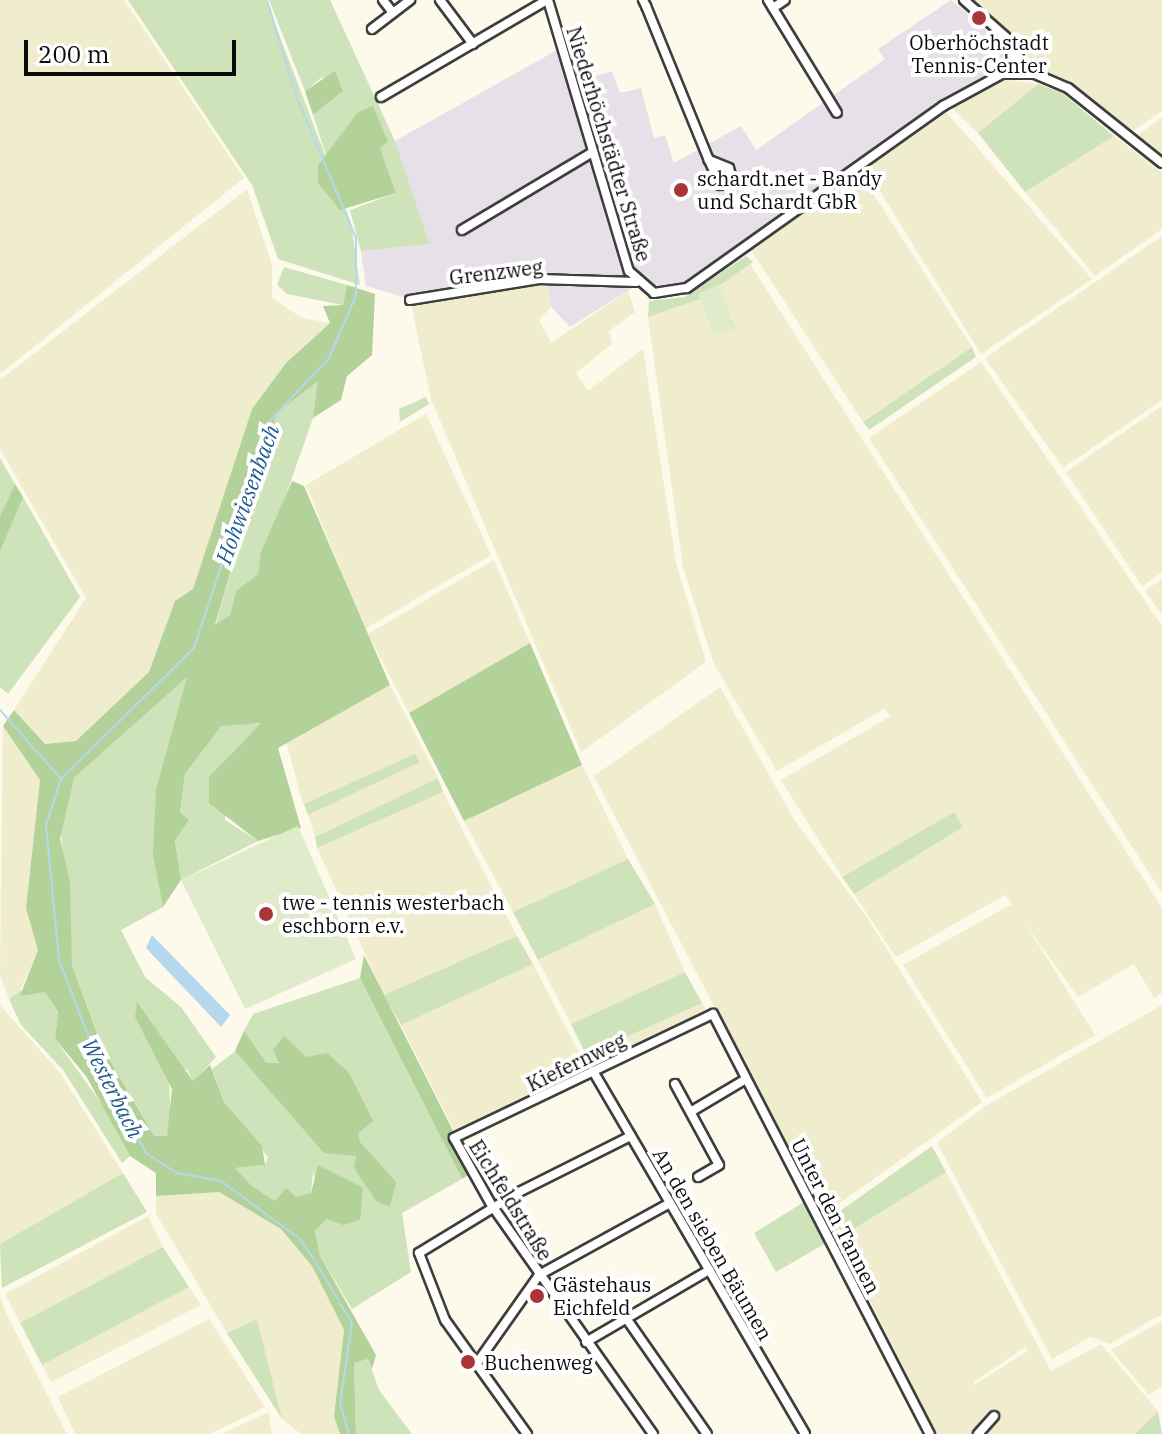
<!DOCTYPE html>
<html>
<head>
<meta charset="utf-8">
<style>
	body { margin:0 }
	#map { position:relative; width:1162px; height:1434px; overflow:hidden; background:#fdf9eb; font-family:"IBM Plex Serif",serif }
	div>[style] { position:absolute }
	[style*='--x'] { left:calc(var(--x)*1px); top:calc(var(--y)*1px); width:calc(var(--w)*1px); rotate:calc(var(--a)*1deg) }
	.industrial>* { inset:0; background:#e8e0e9 }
	.farmland>* { inset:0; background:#efedce }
	.green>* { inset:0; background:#cee3b9 }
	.forest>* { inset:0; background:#b2d29a }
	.pitch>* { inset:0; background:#dfebca }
	.water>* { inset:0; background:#b5d8ee }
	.stream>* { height:2px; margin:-1px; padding:0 1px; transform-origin:1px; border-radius:1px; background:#b5d8ee }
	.roads { filter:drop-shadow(2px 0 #3e3e3e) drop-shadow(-2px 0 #3e3e3e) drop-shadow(0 2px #3e3e3e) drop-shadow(0 -2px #3e3e3e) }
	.minor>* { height:8px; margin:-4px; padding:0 4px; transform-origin:4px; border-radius:4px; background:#fff }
	.dots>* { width:22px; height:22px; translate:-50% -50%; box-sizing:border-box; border:4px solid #fff; border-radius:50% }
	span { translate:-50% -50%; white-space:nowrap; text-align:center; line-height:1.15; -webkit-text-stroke:8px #fff; paint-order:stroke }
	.poi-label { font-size:20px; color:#0b0b0b }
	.left { translate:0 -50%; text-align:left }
	.street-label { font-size:20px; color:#0b0b0b }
	.water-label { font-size:22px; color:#235e8d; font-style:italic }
	.scale { position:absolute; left:24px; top:40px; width:212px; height:36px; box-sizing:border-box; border:4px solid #0b0b0b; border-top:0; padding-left:10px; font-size:24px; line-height:28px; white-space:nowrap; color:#0b0b0b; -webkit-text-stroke:6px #fff; paint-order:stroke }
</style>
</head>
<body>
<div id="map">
	<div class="industrial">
		<i style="clip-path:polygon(951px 0,1003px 44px,1003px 66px,677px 289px,658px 290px,645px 280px,570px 327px,551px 307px,547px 282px,417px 301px,366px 286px,361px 251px,430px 244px,395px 141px,557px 50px,568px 85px,612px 71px,620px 93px,641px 88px,654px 138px,665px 135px,674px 163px,741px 126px,756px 150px,885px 59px,878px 49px)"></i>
	</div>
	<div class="farmland">
		<i style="clip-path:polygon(0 0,124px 0,244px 178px,0 374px)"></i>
		<i style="clip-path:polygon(970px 0,1162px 0,1162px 111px,1132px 132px,1066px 81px,1034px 66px,1014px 37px)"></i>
		<i style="clip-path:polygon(1002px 79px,1038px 84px,978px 133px,952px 108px)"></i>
		<i style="clip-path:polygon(946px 112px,1092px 279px,981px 354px,866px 169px)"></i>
		<i style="clip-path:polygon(1162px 117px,1162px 155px,1138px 135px)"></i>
		<i style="clip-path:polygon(1114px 136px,1162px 173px,1162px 229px,1095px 276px,1025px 192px)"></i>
		<i style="clip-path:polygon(860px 173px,972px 347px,863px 422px,751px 250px)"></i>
		<i style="clip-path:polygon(247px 189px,272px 265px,272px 298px,302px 318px,330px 323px,286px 363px,252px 409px,193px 590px,175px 601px,149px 672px,77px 741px,45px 744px,14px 710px,86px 598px,0 449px,0 380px)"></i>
		<i style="clip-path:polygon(1162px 236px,1162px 400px,1063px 468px,985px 358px)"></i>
		<i style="clip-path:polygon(750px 264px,1162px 908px,1162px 993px,1154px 998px,1134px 964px,1078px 997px,1025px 923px,1095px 1035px,987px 1098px,903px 965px,1012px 904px,1005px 895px,896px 957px,854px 894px,963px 827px,954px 812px,842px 877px,781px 780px,891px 716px,884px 709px,777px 771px,714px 664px,683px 567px,648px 317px,700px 299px,714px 336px,737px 327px,718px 284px)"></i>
		<i style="clip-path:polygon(547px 282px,551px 307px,539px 320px,551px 343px,628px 291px,635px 312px,609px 331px,612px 344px,576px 373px,588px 391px,643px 349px,676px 563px,706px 662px,581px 752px,431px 399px,412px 308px,420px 300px)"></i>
		<i style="clip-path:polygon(981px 362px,1162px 626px,1162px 893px,869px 438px)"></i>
		<i style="clip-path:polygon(1162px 406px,1162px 572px,1142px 586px,1066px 472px)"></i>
		<i style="clip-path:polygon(426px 414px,491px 555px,365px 629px,306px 485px)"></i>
		<i style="clip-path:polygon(494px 560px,530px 643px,409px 713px,368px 634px)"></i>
		<i style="clip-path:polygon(1162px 579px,1162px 614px,1145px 591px)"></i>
		<i style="clip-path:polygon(390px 685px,438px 778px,315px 837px,308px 815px,420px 761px,415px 755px,303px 805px,286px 741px)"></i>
		<i style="clip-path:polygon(720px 687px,793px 818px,866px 916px,982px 1102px,823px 1215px,594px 776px)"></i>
		<i style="clip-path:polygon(3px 726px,40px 780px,26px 908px,39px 949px,20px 991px,9px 999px,0 975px)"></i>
		<i style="clip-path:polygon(582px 765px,628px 859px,513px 912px,464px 821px)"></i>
		<i style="clip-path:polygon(443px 792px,517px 936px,384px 995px,317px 848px)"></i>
		<i style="clip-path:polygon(655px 904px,685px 972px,571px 1024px,538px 960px)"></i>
		<i style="clip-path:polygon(533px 964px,588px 1070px,456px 1134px,401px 1025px)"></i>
		<i style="clip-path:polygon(702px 1003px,708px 1013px,593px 1067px,586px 1055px)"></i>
		<i style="clip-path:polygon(0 1005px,61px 1074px,123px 1173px,0 1244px)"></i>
		<i style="clip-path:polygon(1162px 1005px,1162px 1314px,1110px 1344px,1090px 1337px,1052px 1359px,937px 1143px,984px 1107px)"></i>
		<i style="clip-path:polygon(evenodd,946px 1172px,1051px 1371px,1101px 1344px,1158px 1411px,1135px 1434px,936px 1434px,839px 1238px,946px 1172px,1025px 1347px,1028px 1351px,974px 1385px,974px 1382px,1025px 1347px)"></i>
		<i style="clip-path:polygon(203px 1191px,219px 1192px,281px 1229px,312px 1266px,344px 1330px,334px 1415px,340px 1434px,301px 1434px,282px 1419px,257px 1319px,227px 1333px,156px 1214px,156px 1196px)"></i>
		<i style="clip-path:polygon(148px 1216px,163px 1247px,20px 1323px,5px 1294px)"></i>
		<i style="clip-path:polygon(189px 1287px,201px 1305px,51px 1382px,42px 1365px)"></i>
		<i style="clip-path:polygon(0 1297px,8px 1317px,67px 1434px,0 1434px)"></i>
		<i style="clip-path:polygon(209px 1319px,265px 1407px,210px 1434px,75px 1434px,58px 1397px)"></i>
		<i style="clip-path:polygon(1162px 1321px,1162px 1386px,1149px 1395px,1111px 1350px)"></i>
		<i style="clip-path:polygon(268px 1412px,272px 1434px,222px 1434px)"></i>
	</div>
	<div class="green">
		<i style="clip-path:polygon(128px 0,266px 0,351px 223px,360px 285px,278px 259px,252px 185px)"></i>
		<i style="clip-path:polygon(269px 0,330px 0,395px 141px,430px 244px,361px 251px,350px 210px,396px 193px,380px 148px,388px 142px,357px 113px,326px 155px,313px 115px,343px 91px,322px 77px,305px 91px)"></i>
		<i style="clip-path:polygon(1038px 84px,1062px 93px,1114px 136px,1025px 192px,978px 133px)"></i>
		<i style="clip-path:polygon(746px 256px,753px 262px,700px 299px,648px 317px,649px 301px,685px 297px)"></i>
		<i style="clip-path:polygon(284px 267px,347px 285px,343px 305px,287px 294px,277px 285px)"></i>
		<i style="clip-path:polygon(972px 347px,976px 357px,869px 430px,863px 422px)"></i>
		<i style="clip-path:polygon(319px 380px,313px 418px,258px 574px,236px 591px,230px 615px,215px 627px,277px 413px)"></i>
		<i style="clip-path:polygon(426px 397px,429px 404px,400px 422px,399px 409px)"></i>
		<i style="clip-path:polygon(0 458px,15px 484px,0 516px)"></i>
		<i style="clip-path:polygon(23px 497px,80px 597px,8px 694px,0 687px,0 552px)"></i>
		<i style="clip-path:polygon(188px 676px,155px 824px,163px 907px,121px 930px,145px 977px,181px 1007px,216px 1057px,193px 1082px,187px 1069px,169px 1081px,171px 1124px,167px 1136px,154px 1136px,101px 1043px,72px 965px,60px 823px,74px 778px)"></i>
		<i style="clip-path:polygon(262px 723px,227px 758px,225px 820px,258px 841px,181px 880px,175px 841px,189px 820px,180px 812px,185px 774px,221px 725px)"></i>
		<i style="clip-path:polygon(415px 754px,420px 762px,308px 815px,304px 804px)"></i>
		<i style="clip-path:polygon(438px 778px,443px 792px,317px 848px,315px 837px)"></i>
		<i style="clip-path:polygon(954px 812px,963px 827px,854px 894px,842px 877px)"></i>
		<i style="clip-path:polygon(628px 859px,655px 904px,538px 960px,513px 912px)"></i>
		<i style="clip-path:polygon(517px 936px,533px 964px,401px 1025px,384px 995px)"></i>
		<i style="clip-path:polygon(685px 972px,702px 1003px,586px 1055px,571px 1024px)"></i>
		<i style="clip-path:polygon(360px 978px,462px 1179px,402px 1213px,411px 1272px,352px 1309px,320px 1256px,315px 1231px,327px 1219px,313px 1172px,311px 1193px,296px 1197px,275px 1201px,252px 1186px,235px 1168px,265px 1165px,268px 1157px,224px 1102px,212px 1069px,250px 1040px,244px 1031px,253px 1014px)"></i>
		<i style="clip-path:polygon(20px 991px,45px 992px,58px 1013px,55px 1039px,106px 1110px,130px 1156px,122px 1163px,63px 1070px,21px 1025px,9px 999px)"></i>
		<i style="clip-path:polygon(932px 1146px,946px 1172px,839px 1238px,826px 1221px)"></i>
		<i style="clip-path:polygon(123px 1173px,147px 1212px,2px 1288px,0 1244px)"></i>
		<i style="clip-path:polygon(804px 1202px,826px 1243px,776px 1272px,754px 1233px)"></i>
		<i style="clip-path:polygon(163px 1247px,189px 1287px,42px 1365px,20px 1323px)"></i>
		<i style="clip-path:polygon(257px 1319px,282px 1419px,227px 1333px)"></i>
		<i style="clip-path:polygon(368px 1359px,379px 1390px,412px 1434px,356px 1434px,354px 1363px)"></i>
		<i style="clip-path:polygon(1158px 1411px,1162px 1434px,1135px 1434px)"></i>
	</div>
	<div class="forest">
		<i style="clip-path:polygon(335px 71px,343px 91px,313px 115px,305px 91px)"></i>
		<i style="clip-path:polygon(373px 106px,388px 142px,380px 148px,396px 193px,340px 210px,318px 183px,318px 165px,357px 113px)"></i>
		<i style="clip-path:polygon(347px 285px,375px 294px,372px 355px,347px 376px,341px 400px,313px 418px,318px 381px,277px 413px,215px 625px,230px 615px,236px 591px,258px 574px,261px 552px,292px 481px,304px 486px,390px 685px,278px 748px,301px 828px,258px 841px,209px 803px,209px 777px,261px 723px,221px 726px,185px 774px,180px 812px,189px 820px,175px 841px,181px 880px,163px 907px,153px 855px,156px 790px,187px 677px,74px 778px,60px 839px,70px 882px,72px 965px,101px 1044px,154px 1136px,167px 1136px,172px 1089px,135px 1017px,137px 1002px,193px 1081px,210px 1065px,224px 1102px,262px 1146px,265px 1165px,235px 1168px,252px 1186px,275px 1201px,286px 1188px,296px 1197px,311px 1193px,318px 1165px,363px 1188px,360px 1220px,343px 1225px,327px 1219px,315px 1231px,320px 1256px,376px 1355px,372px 1369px,368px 1359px,354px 1363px,356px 1434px,340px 1434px,334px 1416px,344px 1330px,312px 1266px,281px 1229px,219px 1192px,156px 1196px,156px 1173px,130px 1156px,86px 1076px,55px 1039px,58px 1012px,45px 992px,20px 996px,38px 950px,26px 908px,40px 780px,3px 726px,14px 710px,45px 744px,76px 741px,149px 672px,175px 601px,193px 589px,252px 409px,286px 363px,330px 323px,323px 306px,343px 305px)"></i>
		<i style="clip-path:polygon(15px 484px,23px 497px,0 552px,0 516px)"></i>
		<i style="clip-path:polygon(530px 643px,582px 765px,464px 821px,409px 713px)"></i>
		<i style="clip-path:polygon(364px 955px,474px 1172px,462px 1179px,360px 978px)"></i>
		<i style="clip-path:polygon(244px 1031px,266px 1063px,279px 1063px,273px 1050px,284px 1036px,306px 1057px,327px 1053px,349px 1073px,373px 1121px,358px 1133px,360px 1142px,396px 1182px,390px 1207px,376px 1201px,354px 1168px,356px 1156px,324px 1153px,235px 1051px)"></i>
	</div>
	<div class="pitch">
		<i style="clip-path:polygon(718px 284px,737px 328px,714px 336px,698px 294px)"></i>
		<i style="clip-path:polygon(298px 826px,356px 959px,245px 1009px,181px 880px)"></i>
	</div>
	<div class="water">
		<i style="clip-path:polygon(152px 935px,230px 1015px,221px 1027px,146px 948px)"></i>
	</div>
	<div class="stream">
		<i style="--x:0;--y:710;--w:92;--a:48.5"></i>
		<i style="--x:61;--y:779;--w:48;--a:108.1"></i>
		<i style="--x:46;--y:825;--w:136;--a:84.5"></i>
		<i style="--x:59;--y:960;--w:117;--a:68.9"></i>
		<i style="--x:101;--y:1069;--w:95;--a:61.8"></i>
		<i style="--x:146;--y:1153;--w:37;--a:33"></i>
		<i style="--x:177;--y:1173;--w:45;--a:10.3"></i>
		<i style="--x:221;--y:1181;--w:97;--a:36.2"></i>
		<i style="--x:299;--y:1238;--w:24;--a:55"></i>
		<i style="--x:313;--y:1258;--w:76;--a:59"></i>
		<i style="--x:352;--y:1323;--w:82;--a:98.4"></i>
		<i style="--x:340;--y:1404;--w:31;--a:73"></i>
		<i style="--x:61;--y:779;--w:187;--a:-44.6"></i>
		<i style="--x:194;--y:648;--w:238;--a:-71.6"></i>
		<i style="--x:269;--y:422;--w:88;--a:-46.8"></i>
		<i style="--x:329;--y:358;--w:68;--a:-66.5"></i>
		<i style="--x:356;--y:296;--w:58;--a:-90"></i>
		<i style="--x:356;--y:238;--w:152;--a:-112.9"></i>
		<i style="--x:297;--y:98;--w:102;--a:-107"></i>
	</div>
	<div class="roads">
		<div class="minor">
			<i style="--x:383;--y:0;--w:16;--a:52"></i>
			<i style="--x:440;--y:0;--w:55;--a:53.1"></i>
			<i style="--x:548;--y:0;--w:283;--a:73.4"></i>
			<i style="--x:629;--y:271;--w:33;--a:41"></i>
			<i style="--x:654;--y:293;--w:33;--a:-9"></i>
			<i style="--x:687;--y:288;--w:314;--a:-35.4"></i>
			<i style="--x:943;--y:106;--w:67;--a:-28.5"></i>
			<i style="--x:1002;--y:74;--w:33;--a:0"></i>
			<i style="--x:1035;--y:74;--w:36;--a:23"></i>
			<i style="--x:1068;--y:88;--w:120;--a:38.6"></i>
			<i style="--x:643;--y:0;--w:7;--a:63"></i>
			<i style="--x:646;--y:6;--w:166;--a:67.8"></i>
			<i style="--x:709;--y:160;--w:27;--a:66"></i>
			<i style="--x:720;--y:185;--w:14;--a:-30"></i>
			<i style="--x:732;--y:178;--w:10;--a:-107"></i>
			<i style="--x:729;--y:168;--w:22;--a:-158"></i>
			<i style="--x:768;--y:0;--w:132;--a:58.6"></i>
			<i style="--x:964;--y:0;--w:68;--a:41.4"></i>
			<i style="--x:1015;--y:45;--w:29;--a:72"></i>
			<i style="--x:773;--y:8;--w:14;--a:-34"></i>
			<i style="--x:372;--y:29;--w:48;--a:-37.3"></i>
			<i style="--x:1011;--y:42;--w:31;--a:88"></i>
			<i style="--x:381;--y:97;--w:192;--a:-30.3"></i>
			<i style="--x:462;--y:230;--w:152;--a:-30.8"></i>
			<i style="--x:410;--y:300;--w:131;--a:-9.2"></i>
			<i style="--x:539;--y:279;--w:97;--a:1.8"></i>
			<i style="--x:593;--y:1071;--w:420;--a:59.7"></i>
			<i style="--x:675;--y:1084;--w:92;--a:61.5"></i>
			<i style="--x:719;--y:1165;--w:24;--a:150"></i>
			<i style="--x:692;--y:1111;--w:63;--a:-30.7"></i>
			<i style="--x:626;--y:1318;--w:141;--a:55.1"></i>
			<i style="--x:586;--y:1342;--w:143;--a:-30.3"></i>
			<i style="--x:477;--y:1363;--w:108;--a:-54.8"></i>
			<i style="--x:539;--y:1275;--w:149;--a:-28.8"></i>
			<i style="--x:527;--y:1434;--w:140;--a:-125.7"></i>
			<i style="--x:445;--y:1320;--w:72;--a:-111.2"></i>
			<i style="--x:419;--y:1253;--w:117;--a:-31.4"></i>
			<i style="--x:519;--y:1192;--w:125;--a:-26.6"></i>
			<i style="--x:653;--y:1434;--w:279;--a:-125.2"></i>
			<i style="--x:492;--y:1206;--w:78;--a:-119.2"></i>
			<i style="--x:454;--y:1138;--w:287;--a:-25.6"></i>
			<i style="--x:713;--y:1014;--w:473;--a:62.7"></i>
			<i style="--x:978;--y:1434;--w:24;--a:-48"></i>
		</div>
	</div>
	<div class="dots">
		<i style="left:979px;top:18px;background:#aa3438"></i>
		<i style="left:681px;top:190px;background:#aa3438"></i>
		<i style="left:266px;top:914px;background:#aa3438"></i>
		<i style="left:537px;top:1296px;background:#aa3438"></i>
		<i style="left:468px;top:1362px;background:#aa3438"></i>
	</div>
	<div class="poi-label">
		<span style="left:979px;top:54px">Oberhöchstadt<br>Tennis-Center</span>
		<span class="left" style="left:697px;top:190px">schardt.net - Bandy<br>und Schardt GbR</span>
		<span class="left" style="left:282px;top:914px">twe - tennis westerbach<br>eschborn e.v.</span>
		<span class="left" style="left:553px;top:1296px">Gästehaus<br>Eichfeld</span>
		<span class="left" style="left:484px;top:1362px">Buchenweg</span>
	</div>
	<div class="street-label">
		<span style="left:609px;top:144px;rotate:73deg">Niederhöchstädter Straße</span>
		<span style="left:496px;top:272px;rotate:-7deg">Grenzweg</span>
		<span style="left:576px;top:1062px;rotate:-26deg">Kiefernweg</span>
		<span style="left:511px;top:1200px;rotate:58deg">Eichfeldstraße</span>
		<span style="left:836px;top:1216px;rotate:63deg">Unter den Tannen</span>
		<span style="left:713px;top:1244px;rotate:60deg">An den sieben Bäumen</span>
	</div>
	<div class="water-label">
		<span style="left:247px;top:494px;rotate:-70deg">Hohwiesenbach</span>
		<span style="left:113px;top:1088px;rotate:63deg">Westerbach</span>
	</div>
	<div class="scale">200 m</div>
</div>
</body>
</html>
